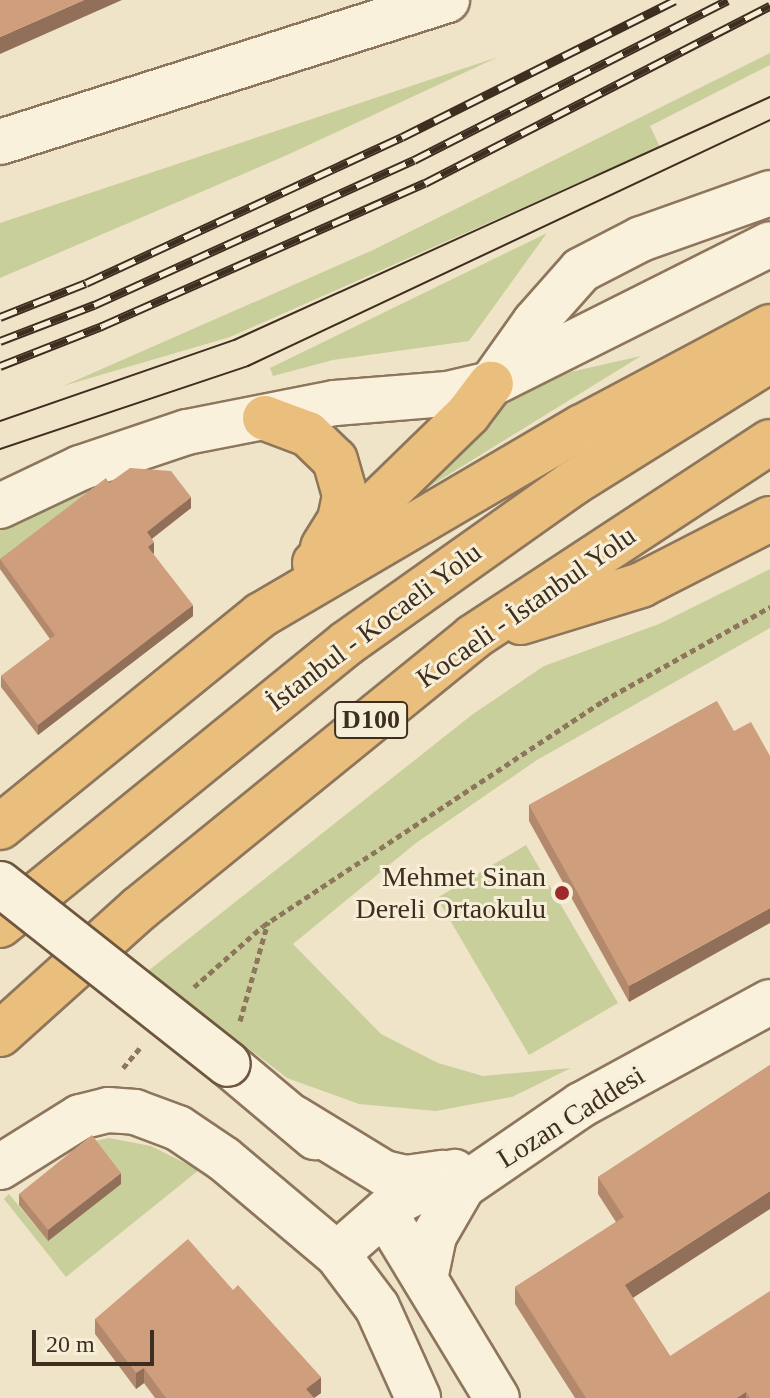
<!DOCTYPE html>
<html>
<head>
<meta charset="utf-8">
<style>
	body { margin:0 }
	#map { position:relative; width:770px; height:1398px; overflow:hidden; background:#f0e4c8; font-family:Georgia,serif }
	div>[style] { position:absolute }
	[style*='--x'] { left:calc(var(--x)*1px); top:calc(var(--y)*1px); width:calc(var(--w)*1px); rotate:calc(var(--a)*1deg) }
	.green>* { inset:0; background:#c9cf9b }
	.path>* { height:5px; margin-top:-2.5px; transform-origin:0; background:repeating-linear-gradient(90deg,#8d765c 0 6px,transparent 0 10px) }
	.roads { filter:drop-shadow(2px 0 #8d765c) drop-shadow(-2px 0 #8d765c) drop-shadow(0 2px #8d765c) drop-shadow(0 -2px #8d765c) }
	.minor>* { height:44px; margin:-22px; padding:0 22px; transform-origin:22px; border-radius:22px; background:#faf1dc }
	.tertiary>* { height:44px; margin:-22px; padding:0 22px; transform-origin:22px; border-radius:22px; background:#faf1dc }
	.secondary>* { height:44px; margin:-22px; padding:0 22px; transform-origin:22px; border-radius:22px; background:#faf1dc }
	.trunk>* { height:44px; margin:-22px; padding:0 22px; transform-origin:22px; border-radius:22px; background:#eabe7c }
	.tram>* { height:2px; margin:-1px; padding:0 1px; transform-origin:1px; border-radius:1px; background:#3d2e20 }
	.rail>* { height:9px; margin-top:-4.5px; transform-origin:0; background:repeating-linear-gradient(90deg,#f7eed8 0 18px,#3d2e20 0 36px); box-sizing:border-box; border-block:2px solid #3d2e20 }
	.bridges { filter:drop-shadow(2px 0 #6f573f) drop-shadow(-2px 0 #6f573f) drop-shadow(0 2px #6f573f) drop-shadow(0 -2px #6f573f) }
	.secondary-bridge>* { height:44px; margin:-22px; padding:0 22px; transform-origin:22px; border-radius:22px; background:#faf1dc }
	.wall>* { inset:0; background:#b2896c }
	.shaded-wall>* { inset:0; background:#916f58 }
	.building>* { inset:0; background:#cf9f7d }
	.dots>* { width:22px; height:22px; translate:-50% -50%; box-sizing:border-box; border:4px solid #f7eed8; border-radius:50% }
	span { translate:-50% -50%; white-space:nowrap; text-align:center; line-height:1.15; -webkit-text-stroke:6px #f7eed8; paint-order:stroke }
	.shield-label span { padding:2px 6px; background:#f7eed8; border:2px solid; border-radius:6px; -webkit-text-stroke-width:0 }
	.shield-label { font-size:26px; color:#3d2e20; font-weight:700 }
	.street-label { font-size:28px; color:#3d2e20 }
	.poi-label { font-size:28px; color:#3d2e20 }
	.right { translate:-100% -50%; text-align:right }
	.scale { position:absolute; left:32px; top:1330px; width:122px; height:36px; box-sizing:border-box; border:4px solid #3d2e20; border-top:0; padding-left:10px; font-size:24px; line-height:28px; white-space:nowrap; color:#3d2e20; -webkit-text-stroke:6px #f7eed8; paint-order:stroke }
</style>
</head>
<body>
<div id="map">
	<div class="green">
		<i style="clip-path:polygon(770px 53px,770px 65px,650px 126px,660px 147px,230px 337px,63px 386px,373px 250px)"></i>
		<i style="clip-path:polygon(498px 57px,285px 156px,0 278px,0 223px)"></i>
		<i style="clip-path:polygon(547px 233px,469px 341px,333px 360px,273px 376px,270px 368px)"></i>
		<i style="clip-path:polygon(641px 356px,393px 509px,503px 387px)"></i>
		<i style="clip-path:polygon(96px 477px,106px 489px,0 569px,0 526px)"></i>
		<i style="clip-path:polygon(770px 569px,770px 628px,537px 760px,416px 843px,293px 944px,381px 1034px,438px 1063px,483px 1076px,571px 1068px,512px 1097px,436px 1111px,359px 1104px,287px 1078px,148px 971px,473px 714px,544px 666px,659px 624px)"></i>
		<i style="clip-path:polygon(526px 845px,618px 1003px,529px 1055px,437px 898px)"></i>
		<i style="clip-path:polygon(109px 1138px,151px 1146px,199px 1170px,66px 1277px,4px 1199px,9px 1194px,48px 1241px,89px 1142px)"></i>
	</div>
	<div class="path">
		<i style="--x:194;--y:987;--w:92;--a:-41.5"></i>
		<i style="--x:263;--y:926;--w:408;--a:-33.5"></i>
		<i style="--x:603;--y:701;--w:192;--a:-29.4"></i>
		<i style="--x:240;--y:1021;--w:103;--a:-74.2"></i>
		<i style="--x:123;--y:1068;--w:26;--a:-50"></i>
	</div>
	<div class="roads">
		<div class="minor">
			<i style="--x:337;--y:1254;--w:66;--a:53"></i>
			<i style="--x:377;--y:1307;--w:100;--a:65.7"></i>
		</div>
		<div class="tertiary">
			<i style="--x:386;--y:1215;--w:214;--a:58.8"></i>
		</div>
		<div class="secondary">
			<i style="--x:0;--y:142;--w:469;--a:-17.6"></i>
			<i style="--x:491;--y:384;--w:76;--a:-54.6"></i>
			<i style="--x:535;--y:322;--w:69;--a:-48.5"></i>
			<i style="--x:581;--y:270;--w:68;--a:-27.3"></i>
			<i style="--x:641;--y:239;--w:137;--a:-19.6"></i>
			<i style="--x:0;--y:506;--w:89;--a:-25.4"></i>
			<i style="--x:80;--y:468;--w:113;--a:-18.6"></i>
			<i style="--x:187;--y:432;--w:151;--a:-11.1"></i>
			<i style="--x:335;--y:403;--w:113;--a:-4.6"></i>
			<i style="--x:448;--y:394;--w:44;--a:-13.1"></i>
			<i style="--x:491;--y:384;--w:312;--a:-26.6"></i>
			<i style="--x:228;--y:1064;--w:114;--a:40"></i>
			<i style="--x:294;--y:1118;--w:105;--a:31.4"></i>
			<i style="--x:384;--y:1173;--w:23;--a:13"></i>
			<i style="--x:406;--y:1178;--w:37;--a:-8"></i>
			<i style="--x:0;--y:1167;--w:94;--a:-32"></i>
			<i style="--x:80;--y:1117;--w:29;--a:-14"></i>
			<i style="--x:108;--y:1110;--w:27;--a:4"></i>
			<i style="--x:135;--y:1112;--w:46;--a:20.4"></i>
			<i style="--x:178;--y:1128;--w:55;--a:34"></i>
			<i style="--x:224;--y:1159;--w:148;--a:40.1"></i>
			<i style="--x:337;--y:1254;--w:77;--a:-41.3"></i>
			<i style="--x:395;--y:1203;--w:67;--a:-27.7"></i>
			<i style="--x:425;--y:1279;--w:44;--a:-78.2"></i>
			<i style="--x:434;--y:1236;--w:58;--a:-59.9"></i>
			<i style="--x:463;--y:1186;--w:143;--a:-34.5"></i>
			<i style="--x:581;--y:1105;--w:215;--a:-28.6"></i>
		</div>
		<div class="trunk">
			<i style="--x:265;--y:418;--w:46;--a:20.4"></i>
			<i style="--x:308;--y:434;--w:37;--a:44"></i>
			<i style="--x:335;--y:460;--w:37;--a:74"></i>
			<i style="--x:345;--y:496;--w:25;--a:102"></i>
			<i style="--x:340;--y:520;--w:32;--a:122"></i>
			<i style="--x:315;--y:563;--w:214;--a:-44.2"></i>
			<i style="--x:468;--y:414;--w:38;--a:-53"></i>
			<i style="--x:521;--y:622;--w:126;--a:-17.1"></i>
			<i style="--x:641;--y:585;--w:145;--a:-27.1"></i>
			<i style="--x:0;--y:827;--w:336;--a:-39.1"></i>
			<i style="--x:261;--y:615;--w:372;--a:-30.4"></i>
			<i style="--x:582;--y:427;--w:213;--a:-28"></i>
			<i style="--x:0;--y:925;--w:447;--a:-39.1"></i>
			<i style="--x:347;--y:643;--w:277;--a:-35.3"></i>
			<i style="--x:573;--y:483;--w:232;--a:-32"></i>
			<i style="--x:0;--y:1034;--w:188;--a:-42"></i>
			<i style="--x:140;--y:908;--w:429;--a:-39.1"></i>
			<i style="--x:473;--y:637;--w:355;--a:-33.3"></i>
		</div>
	</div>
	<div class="tram">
		<i style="--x:0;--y:421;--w:248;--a:-19.1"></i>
		<i style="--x:234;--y:340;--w:589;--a:-24.39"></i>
		<i style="--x:0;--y:449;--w:262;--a:-18.5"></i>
		<i style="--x:248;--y:366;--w:577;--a:-25.23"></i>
	</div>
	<div class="rail">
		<i style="--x:0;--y:317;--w:92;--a:-21.6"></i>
		<i style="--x:86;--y:283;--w:348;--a:-24.8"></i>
		<i style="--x:402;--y:137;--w:305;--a:-26.6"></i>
		<i style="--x:0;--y:341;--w:101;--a:-21"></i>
		<i style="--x:94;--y:305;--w:351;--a:-24.4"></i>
		<i style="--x:414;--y:160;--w:352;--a:-27"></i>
		<i style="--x:0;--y:366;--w:110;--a:-21.4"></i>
		<i style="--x:102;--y:326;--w:353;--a:-23.9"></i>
		<i style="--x:425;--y:183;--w:388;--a:-27.2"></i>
	</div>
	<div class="bridges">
		<div class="secondary-bridge">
			<i style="--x:0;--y:884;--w:290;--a:38.3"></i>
		</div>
	</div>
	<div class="wall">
		<i style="clip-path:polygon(109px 483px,191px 508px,152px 539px,154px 553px,153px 554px,193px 616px,38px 735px,1px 687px,1px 676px,50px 639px,0 569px,0 559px)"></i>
		<i style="clip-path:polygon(717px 701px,629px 1002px,529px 821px,529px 805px)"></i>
		<i style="clip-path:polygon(770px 1065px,633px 1298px,670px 1356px,770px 1398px,575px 1398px,515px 1304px,515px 1287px,616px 1222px,598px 1194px,598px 1177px)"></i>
		<i style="clip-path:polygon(121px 1184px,48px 1241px,19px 1205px,19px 1194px)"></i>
		<i style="clip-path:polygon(233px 1290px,321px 1393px,314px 1398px,155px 1398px,144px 1383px,136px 1389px,95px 1334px,95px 1319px)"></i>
	</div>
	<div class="shaded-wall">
		<i style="clip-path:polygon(84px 0,122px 0,0 54px,0 37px)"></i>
		<i style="clip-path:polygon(191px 497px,191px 508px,147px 542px,147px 532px)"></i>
		<i style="clip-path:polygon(154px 542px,154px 553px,148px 558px,148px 547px)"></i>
		<i style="clip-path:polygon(193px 605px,193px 616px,38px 735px,38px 725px)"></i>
		<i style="clip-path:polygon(770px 908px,770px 923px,629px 1002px,629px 986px)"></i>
		<i style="clip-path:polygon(121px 1173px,121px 1184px,48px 1241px,48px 1230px)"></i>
		<i style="clip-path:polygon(770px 1191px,770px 1209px,625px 1303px,625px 1285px)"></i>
		<i style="clip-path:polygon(144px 1368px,144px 1383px,136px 1389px,136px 1373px)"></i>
		<i style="clip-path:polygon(321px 1377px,321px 1393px,314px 1398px,306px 1389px)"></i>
		<i style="clip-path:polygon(746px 1392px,746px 1398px,737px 1398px)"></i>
	</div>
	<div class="building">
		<i style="clip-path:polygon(0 0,84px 0,0 37px)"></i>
		<i style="clip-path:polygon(130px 468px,171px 471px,191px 497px,147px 532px,154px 542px,148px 547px,193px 605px,38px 725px,1px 676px,55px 635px,0 559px,106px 478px,109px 483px)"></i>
		<i style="clip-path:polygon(717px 701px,734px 731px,751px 722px,770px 756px,770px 908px,629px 986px,529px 805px)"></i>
		<i style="clip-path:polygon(770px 1065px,770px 1191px,625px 1285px,670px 1356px,770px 1291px,770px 1398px,750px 1398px,746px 1392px,737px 1398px,586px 1398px,515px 1287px,624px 1217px,598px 1177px)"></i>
		<i style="clip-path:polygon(92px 1135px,121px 1173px,48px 1230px,19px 1194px)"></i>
		<i style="clip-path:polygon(188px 1239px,233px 1290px,238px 1285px,321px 1377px,306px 1389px,314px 1398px,166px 1398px,144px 1368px,136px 1373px,95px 1319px)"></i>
	</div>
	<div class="dots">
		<i style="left:562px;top:893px;background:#9e2a2b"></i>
	</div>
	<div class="shield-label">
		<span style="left:371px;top:720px">D100</span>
	</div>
	<div class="street-label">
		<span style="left:526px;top:607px;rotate:-35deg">Kocaeli - İstanbul Yolu</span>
		<span style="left:374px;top:627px;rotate:-37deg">İstanbul - Kocaeli Yolu</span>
		<span style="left:571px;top:1117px;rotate:-32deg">Lozan Caddesi</span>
	</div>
	<div class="poi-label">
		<span class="right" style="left:546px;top:893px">Mehmet Sinan<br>Dereli Ortaokulu</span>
	</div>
	<div class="scale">20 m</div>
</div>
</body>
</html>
